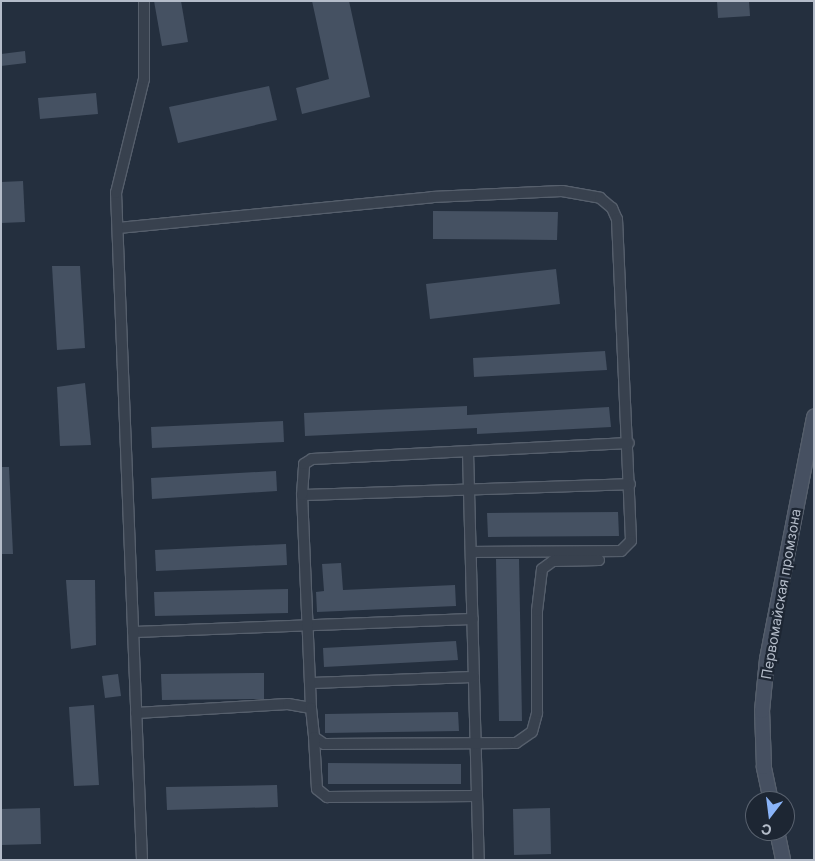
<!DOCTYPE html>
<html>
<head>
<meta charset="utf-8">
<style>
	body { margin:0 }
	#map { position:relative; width:815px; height:861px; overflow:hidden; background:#242f3e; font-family:Inter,sans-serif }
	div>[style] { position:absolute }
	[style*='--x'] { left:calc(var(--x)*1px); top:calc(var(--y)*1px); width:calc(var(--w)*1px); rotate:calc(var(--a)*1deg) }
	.building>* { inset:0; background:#455162 }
	.roads { filter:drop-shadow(1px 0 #565f6c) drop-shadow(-1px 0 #565f6c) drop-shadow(0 1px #565f6c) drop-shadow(0 -1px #565f6c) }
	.street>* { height:10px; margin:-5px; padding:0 5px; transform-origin:5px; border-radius:5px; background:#38414e }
	.secondary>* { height:14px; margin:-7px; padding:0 7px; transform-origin:7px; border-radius:7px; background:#465061 }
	span { translate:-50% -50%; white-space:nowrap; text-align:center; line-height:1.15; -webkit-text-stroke:4.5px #1d2633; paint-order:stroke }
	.street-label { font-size:14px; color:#b4bcc9 }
	.frame { position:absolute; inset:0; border:2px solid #b4bcc9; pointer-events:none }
	.north { position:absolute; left:745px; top:791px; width:50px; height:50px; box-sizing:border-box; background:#1d2633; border:1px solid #59626f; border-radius:50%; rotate:195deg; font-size:14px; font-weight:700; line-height:20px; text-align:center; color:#b4bcc9 }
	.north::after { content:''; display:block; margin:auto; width:18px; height:22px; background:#8ab4f8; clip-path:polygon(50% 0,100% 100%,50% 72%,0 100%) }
</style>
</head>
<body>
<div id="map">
	<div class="building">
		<i style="clip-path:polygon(154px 1px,181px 1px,188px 42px,162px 46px)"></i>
		<i style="clip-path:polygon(312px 1px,349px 1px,370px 97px,302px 114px,296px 88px,329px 79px)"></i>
		<i style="clip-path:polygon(717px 1px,749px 1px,750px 16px,718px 18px)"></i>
		<i style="clip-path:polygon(25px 51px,26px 63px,1px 66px,1px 54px)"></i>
		<i style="clip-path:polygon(269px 86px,277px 120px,178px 143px,169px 107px)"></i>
		<i style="clip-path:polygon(96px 93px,98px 114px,40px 119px,38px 98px)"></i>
		<i style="clip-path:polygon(23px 181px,25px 222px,1px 223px,1px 182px)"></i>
		<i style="clip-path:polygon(433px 211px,558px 212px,557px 240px,433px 239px)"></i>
		<i style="clip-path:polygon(52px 266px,80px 266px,85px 348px,57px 350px)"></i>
		<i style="clip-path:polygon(556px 269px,560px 304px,430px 319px,426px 284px)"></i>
		<i style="clip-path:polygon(605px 351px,607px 370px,474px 377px,473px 358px)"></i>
		<i style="clip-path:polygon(85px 383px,91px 445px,60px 446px,57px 387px)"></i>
		<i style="clip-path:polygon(467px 406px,467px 415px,609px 407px,611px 427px,477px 434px,477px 428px,305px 436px,304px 413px)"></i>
		<i style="clip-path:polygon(283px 421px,284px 442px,152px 448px,151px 427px)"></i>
		<i style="clip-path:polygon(1px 467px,9px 467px,13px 554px,1px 554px)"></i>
		<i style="clip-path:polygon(276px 471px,277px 491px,152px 499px,151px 478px)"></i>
		<i style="clip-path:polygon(618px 512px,619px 536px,488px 537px,487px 513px)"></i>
		<i style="clip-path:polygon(286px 544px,287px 565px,156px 571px,155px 550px)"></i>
		<i style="clip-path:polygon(496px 559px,519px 559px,522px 721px,499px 721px)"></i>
		<i style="clip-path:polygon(341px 563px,343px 590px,455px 585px,456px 606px,317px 612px,316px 592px,324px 591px,322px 564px)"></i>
		<i style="clip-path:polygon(66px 580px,95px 580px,96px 645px,71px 649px)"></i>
		<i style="clip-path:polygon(288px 589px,288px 613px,155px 616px,154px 592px)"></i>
		<i style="clip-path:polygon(456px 641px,458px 660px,324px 667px,323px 648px)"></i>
		<i style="clip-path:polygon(264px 673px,264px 699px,162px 700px,161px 674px)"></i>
		<i style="clip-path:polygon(118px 674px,121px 696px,105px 698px,102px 676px)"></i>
		<i style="clip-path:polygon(94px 705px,99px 785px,74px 786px,69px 707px)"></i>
		<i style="clip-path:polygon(458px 712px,459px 731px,325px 733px,325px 714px)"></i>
		<i style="clip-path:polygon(328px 763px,461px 764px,461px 784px,328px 784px)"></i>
		<i style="clip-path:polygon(277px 785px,278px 807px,167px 810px,166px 787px)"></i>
		<i style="clip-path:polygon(40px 808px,41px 844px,1px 845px,1px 809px)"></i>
		<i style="clip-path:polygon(550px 808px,551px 854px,514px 855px,513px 809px)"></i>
	</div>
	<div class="roads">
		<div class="street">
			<i style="--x:118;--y:228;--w:316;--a:-5.6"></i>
			<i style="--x:432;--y:197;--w:130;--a:-2.6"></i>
			<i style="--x:562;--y:191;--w:39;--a:10"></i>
			<i style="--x:600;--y:198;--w:16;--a:40"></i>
			<i style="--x:612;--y:208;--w:12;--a:66"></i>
			<i style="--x:617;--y:219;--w:322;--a:87.5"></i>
			<i style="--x:631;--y:541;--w:14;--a:135"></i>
			<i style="--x:621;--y:551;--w:150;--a:179.6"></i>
			<i style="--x:468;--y:452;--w:408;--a:88.5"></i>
			<i style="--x:302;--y:495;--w:328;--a:-1.9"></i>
			<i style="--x:133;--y:632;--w:340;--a:-2.2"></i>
			<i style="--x:310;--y:683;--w:164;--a:-2.1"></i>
			<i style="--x:311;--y:708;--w:213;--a:-92.4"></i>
			<i style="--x:302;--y:495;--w:31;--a:-86"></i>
			<i style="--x:304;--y:464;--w:9;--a:-32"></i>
			<i style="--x:312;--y:459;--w:317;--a:-2.9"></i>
			<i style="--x:136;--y:713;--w:152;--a:-3.4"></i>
			<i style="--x:288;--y:704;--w:23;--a:10"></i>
			<i style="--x:311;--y:708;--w:29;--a:84"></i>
			<i style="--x:314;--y:737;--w:12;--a:35"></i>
			<i style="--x:324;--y:744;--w:192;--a:-0.3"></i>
			<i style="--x:516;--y:743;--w:19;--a:-35"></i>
			<i style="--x:532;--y:732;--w:20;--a:-75"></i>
			<i style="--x:537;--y:713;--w:102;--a:-90"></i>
			<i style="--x:537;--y:611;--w:42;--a:-83.2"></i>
			<i style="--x:542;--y:569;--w:14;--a:-36"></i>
			<i style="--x:553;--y:561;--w:46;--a:-1.2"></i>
			<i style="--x:314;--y:737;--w:52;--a:86.7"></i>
			<i style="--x:317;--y:789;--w:13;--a:39"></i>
			<i style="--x:327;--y:797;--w:150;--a:-0.4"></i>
			<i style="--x:142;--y:860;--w:668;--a:-92.23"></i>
			<i style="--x:116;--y:193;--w:117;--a:-76.2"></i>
			<i style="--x:144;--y:79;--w:78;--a:-90"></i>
		</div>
		<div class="secondary">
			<i style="--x:771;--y:801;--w:35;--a:-102"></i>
			<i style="--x:764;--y:767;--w:56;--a:-92"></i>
			<i style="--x:762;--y:711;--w:52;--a:-84.5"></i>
			<i style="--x:767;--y:659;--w:247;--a:-79"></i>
			<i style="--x:777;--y:831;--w:30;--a:78"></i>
		</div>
	</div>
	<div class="street-label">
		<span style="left:781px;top:594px;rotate:-80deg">Первомайская промзона</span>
	</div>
	<div class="frame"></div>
	<div class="north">С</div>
</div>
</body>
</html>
